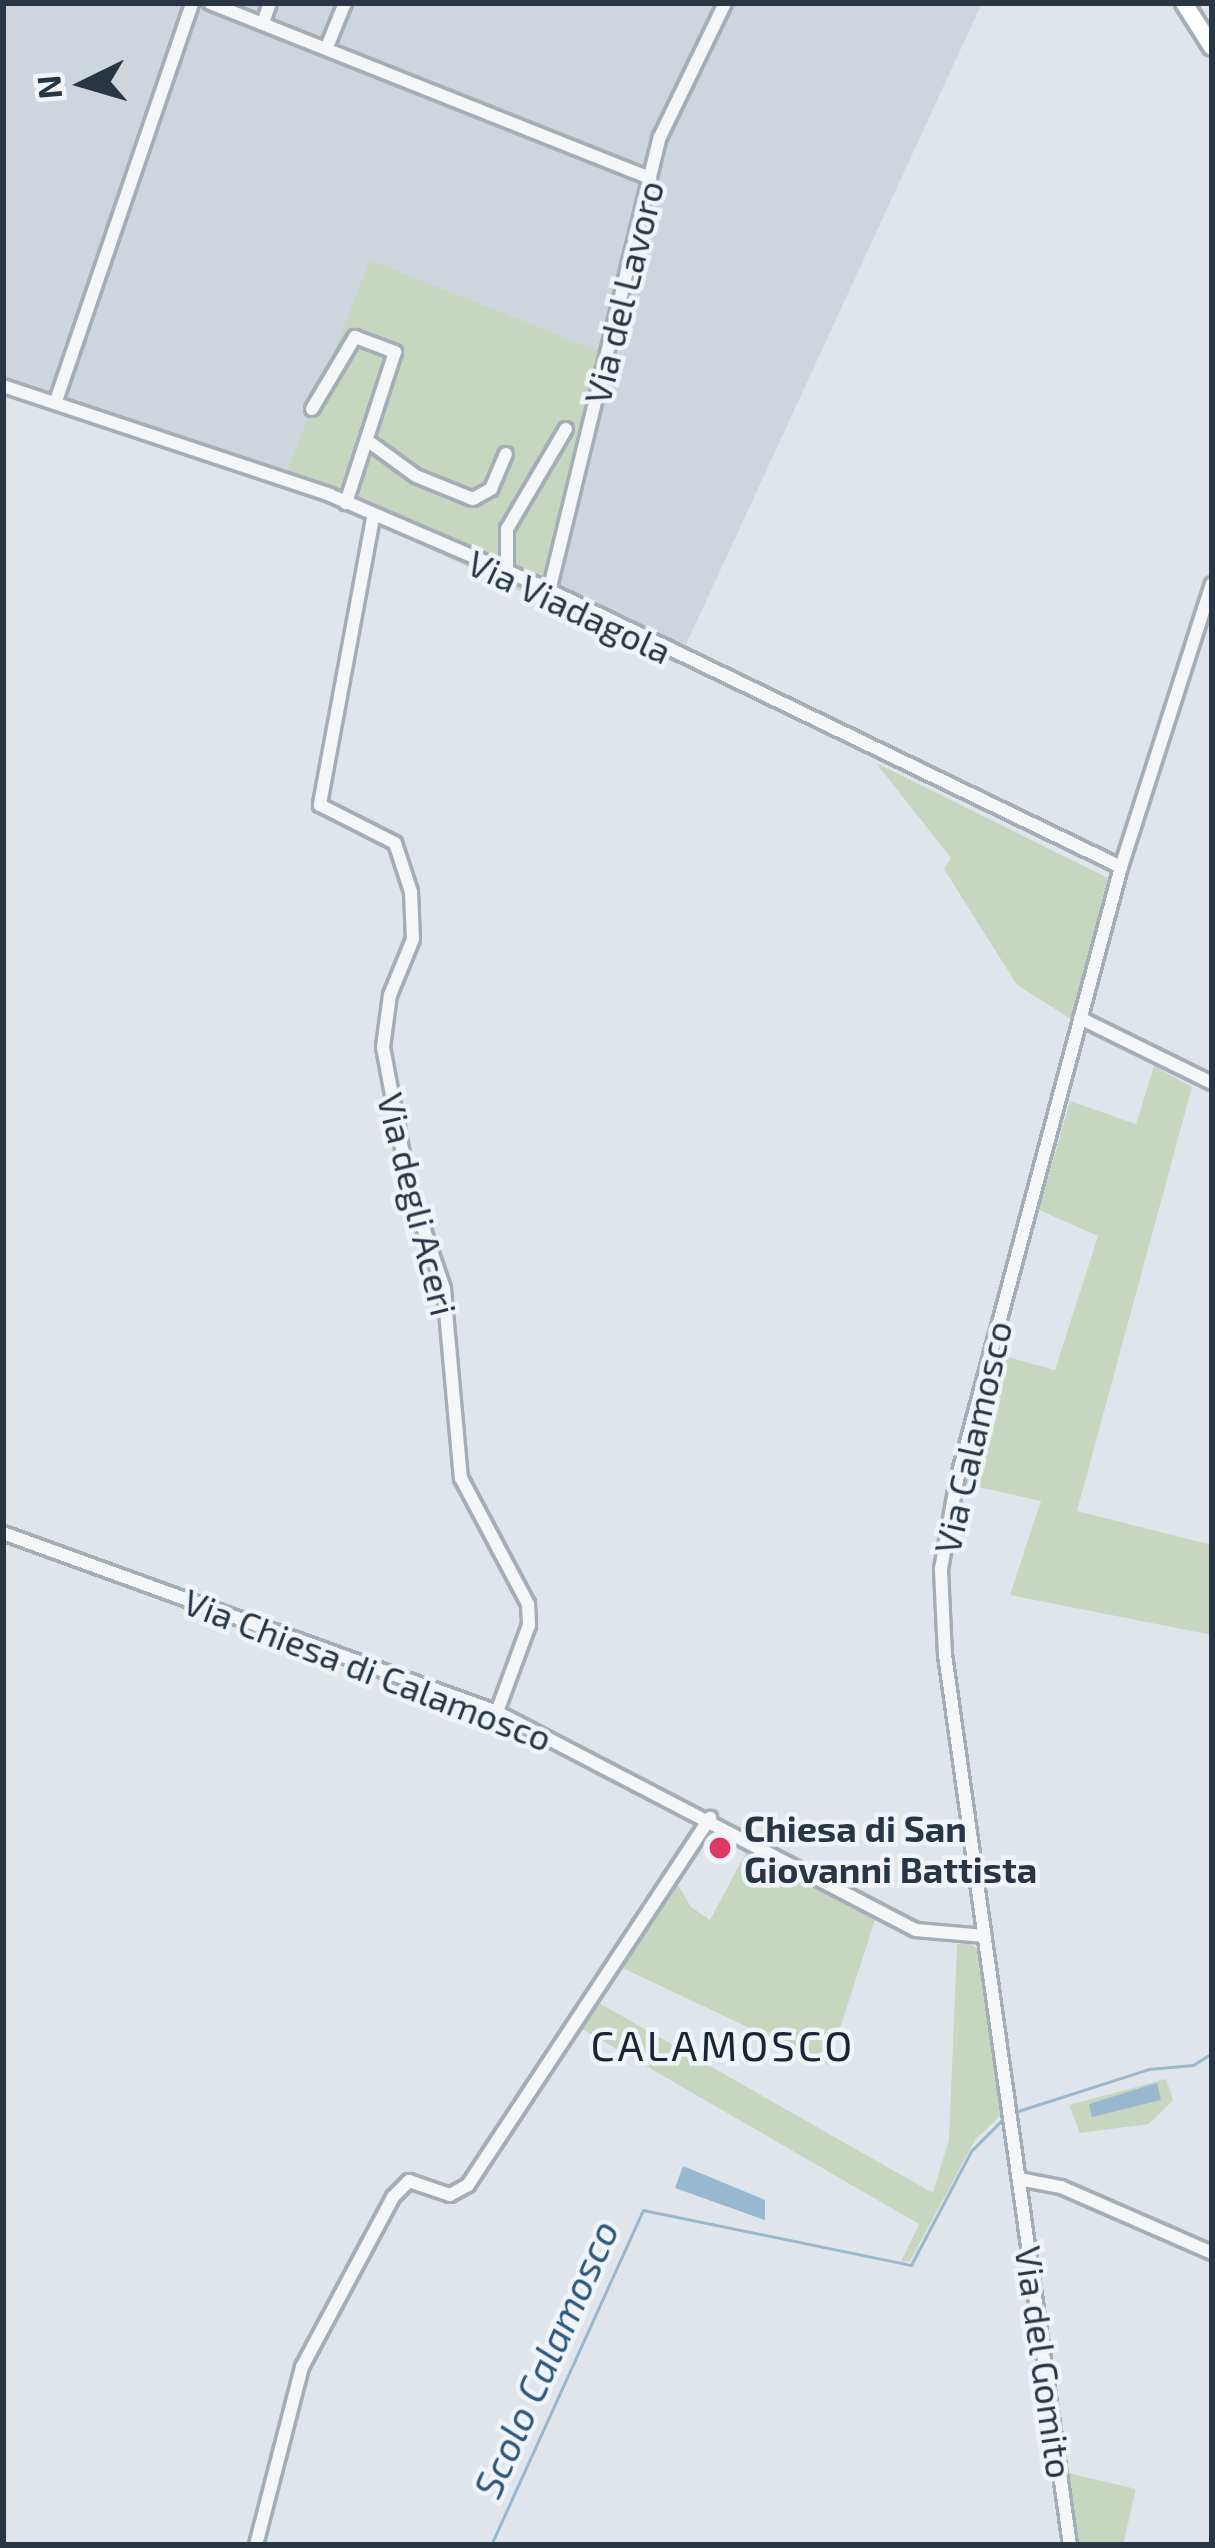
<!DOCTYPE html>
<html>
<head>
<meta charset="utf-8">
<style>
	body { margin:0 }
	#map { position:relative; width:1215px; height:2548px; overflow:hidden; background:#e0e5eb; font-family:"Exo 2",sans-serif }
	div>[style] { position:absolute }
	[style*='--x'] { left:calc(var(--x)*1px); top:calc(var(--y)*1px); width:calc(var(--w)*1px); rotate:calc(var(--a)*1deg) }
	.built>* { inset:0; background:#ced5dd }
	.green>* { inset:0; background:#c8d6c0 }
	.water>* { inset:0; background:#97b8cf }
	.stream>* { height:3px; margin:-1.5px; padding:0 1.5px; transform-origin:1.5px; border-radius:1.5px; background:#97b8cf }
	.roads { filter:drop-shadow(3px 0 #a5adb6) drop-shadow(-3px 0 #a5adb6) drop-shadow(0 3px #a5adb6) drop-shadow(0 -3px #a5adb6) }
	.minor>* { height:12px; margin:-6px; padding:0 6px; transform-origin:6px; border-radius:6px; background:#f4f6f8 }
	.major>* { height:16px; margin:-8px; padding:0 8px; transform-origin:8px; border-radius:8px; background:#fff }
	.dots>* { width:33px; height:33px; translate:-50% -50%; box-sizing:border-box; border:6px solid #f0f4f8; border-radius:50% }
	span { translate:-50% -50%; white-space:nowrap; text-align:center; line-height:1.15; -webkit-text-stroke:9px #f0f4f8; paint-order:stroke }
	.street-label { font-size:36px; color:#273544 }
	.poi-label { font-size:36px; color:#273544; font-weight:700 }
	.left { translate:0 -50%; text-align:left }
	.water-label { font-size:39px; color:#2c597d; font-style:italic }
	.quarter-label { font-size:42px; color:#192535; letter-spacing:3px }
	.frame { position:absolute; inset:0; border:6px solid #273544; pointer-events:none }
	.north { position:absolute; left:24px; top:24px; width:120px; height:120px; -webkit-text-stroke:9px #f0f4f8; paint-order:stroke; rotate:265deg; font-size:33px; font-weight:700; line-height:48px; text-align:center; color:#273544 }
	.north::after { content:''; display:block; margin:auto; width:42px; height:54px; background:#273544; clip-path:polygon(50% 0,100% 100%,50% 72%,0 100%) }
</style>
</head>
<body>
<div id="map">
	<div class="built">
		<i style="clip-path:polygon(3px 3px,982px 3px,677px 664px,546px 603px,611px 357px,283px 481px,3px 389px)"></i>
	</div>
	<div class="green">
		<i style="clip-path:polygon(370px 260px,611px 356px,546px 603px,283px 481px)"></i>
		<i style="clip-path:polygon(876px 763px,1108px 878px,1071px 1019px,1017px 985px,944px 869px,951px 858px)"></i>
		<i style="clip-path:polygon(1154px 1066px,1192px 1087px,1077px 1511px,1212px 1545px,1212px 1635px,1010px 1595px,1041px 1501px,965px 1484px,1001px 1355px,1055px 1370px,1098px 1236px,1039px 1210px,1070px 1101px,1136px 1124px)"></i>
		<i style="clip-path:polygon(749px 1847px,876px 1917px,828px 2065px,612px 1963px,669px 1870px,691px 1907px,710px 1920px)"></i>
		<i style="clip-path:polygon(970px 1943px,979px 1950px,1001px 2115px,975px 2140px,910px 2261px,901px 2262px,919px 2224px,582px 2029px,599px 2003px,933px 2193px,949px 2139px,957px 1944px)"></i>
		<i style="clip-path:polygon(1166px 2079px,1173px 2100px,1149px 2124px,1080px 2133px,1069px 2105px)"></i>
		<i style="clip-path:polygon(1068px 2473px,1136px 2489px,1123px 2545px,1077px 2545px)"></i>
	</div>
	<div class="water">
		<i style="clip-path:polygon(1157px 2083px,1161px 2100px,1092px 2117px,1089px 2104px)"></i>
		<i style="clip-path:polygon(683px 2166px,765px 2200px,765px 2220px,675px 2188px)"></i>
	</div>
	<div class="stream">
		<i style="--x:1018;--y:2111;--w:138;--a:-17.8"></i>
		<i style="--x:1149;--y:2069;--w:44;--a:-5.2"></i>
		<i style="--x:1193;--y:2065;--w:22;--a:-32"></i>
		<i style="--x:491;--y:2545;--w:368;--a:-65.6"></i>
		<i style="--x:643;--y:2210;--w:274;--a:11.6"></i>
		<i style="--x:911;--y:2265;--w:129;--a:-62.2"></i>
		<i style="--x:971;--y:2151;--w:45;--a:-45"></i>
	</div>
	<div class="roads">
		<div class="minor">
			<i style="--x:210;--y:3;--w:474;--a:21.7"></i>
			<i style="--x:263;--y:23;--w:21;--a:-71"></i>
			<i style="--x:327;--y:47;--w:48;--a:-67.8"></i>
			<i style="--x:3;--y:386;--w:345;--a:18.4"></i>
			<i style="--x:330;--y:495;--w:220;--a:23.3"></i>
			<i style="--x:532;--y:582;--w:654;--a:25.82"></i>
			<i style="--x:56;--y:401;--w:421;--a:-71.1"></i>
			<i style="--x:312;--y:409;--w:84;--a:-59.2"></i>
			<i style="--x:355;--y:337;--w:43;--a:20.6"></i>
			<i style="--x:395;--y:352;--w:159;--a:108"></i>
			<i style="--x:368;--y:441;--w:59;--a:36.1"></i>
			<i style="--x:416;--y:476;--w:61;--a:22"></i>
			<i style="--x:473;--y:499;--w:21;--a:-29"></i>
			<i style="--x:491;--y:489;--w:38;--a:-67"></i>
			<i style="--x:373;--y:518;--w:292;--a:100.5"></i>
			<i style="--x:320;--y:805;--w:84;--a:26.9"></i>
			<i style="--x:395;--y:843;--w:52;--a:71.9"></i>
			<i style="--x:411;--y:892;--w:47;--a:87.6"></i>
			<i style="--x:413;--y:939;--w:61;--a:112.3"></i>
			<i style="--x:390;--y:995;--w:52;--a:97.7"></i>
			<i style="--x:383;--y:1047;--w:141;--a:79.4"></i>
			<i style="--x:409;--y:1186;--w:109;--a:71.2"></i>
			<i style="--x:444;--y:1289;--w:190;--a:84.9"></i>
			<i style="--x:461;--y:1478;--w:143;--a:62"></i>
			<i style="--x:528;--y:1604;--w:21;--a:87"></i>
			<i style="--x:529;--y:1625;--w:93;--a:110.2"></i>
			<i style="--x:507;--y:572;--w:43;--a:-90"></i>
			<i style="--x:507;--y:529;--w:116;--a:-59.5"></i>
			<i style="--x:549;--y:591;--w:467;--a:-76.3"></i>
			<i style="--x:660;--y:137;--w:149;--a:-64.1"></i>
			<i style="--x:1080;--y:1018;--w:147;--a:26.2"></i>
			<i style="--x:3;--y:1533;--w:525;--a:19.92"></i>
			<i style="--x:497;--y:1712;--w:472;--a:27.5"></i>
			<i style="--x:916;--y:1930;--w:69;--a:5"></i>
			<i style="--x:1019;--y:2179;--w:43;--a:10.8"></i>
			<i style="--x:1061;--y:2187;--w:165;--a:23.6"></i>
			<i style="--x:256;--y:2545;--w:184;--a:-75.5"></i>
			<i style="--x:302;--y:2367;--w:193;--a:-61.8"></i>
			<i style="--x:393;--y:2197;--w:23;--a:-45"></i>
			<i style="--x:409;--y:2181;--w:43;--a:18.9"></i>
			<i style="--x:450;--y:2195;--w:21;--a:-29"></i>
			<i style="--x:468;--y:2185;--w:440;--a:-56.6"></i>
			<i style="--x:1070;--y:2545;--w:899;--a:-97.99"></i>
			<i style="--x:945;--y:1655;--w:86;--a:-92.7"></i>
			<i style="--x:941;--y:1569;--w:90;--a:-79.8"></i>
			<i style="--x:957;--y:1480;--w:635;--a:-75.02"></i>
			<i style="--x:1121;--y:867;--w:297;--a:-72.2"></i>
		</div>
		<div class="major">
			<i style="--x:1184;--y:3;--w:52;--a:57.5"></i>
		</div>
	</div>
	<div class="dots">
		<i style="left:720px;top:1848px;background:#dd3862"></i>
	</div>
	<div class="street-label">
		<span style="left:623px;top:292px;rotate:-76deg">Via del Lavoro</span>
		<span style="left:570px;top:606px;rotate:25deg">Via Viadagola</span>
		<span style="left:418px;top:1204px;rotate:76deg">Via degli Aceri</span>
		<span style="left:972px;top:1437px;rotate:-77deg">Via Calamosco</span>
		<span style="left:368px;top:1669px;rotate:21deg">Via Chiesa di Calamosco</span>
		<span style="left:1045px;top:2362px;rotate:82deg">Via del Gomito</span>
	</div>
	<div class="poi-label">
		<span class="left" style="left:744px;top:1848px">Chiesa di San<br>Giovanni Battista</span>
	</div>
	<div class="water-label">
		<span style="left:546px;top:2359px;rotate:-66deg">Scolo Calamosco</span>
	</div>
	<div class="quarter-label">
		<span style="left:723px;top:2044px">CALAMOSCO</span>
	</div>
	<div class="frame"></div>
	<div class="north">N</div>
</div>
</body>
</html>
